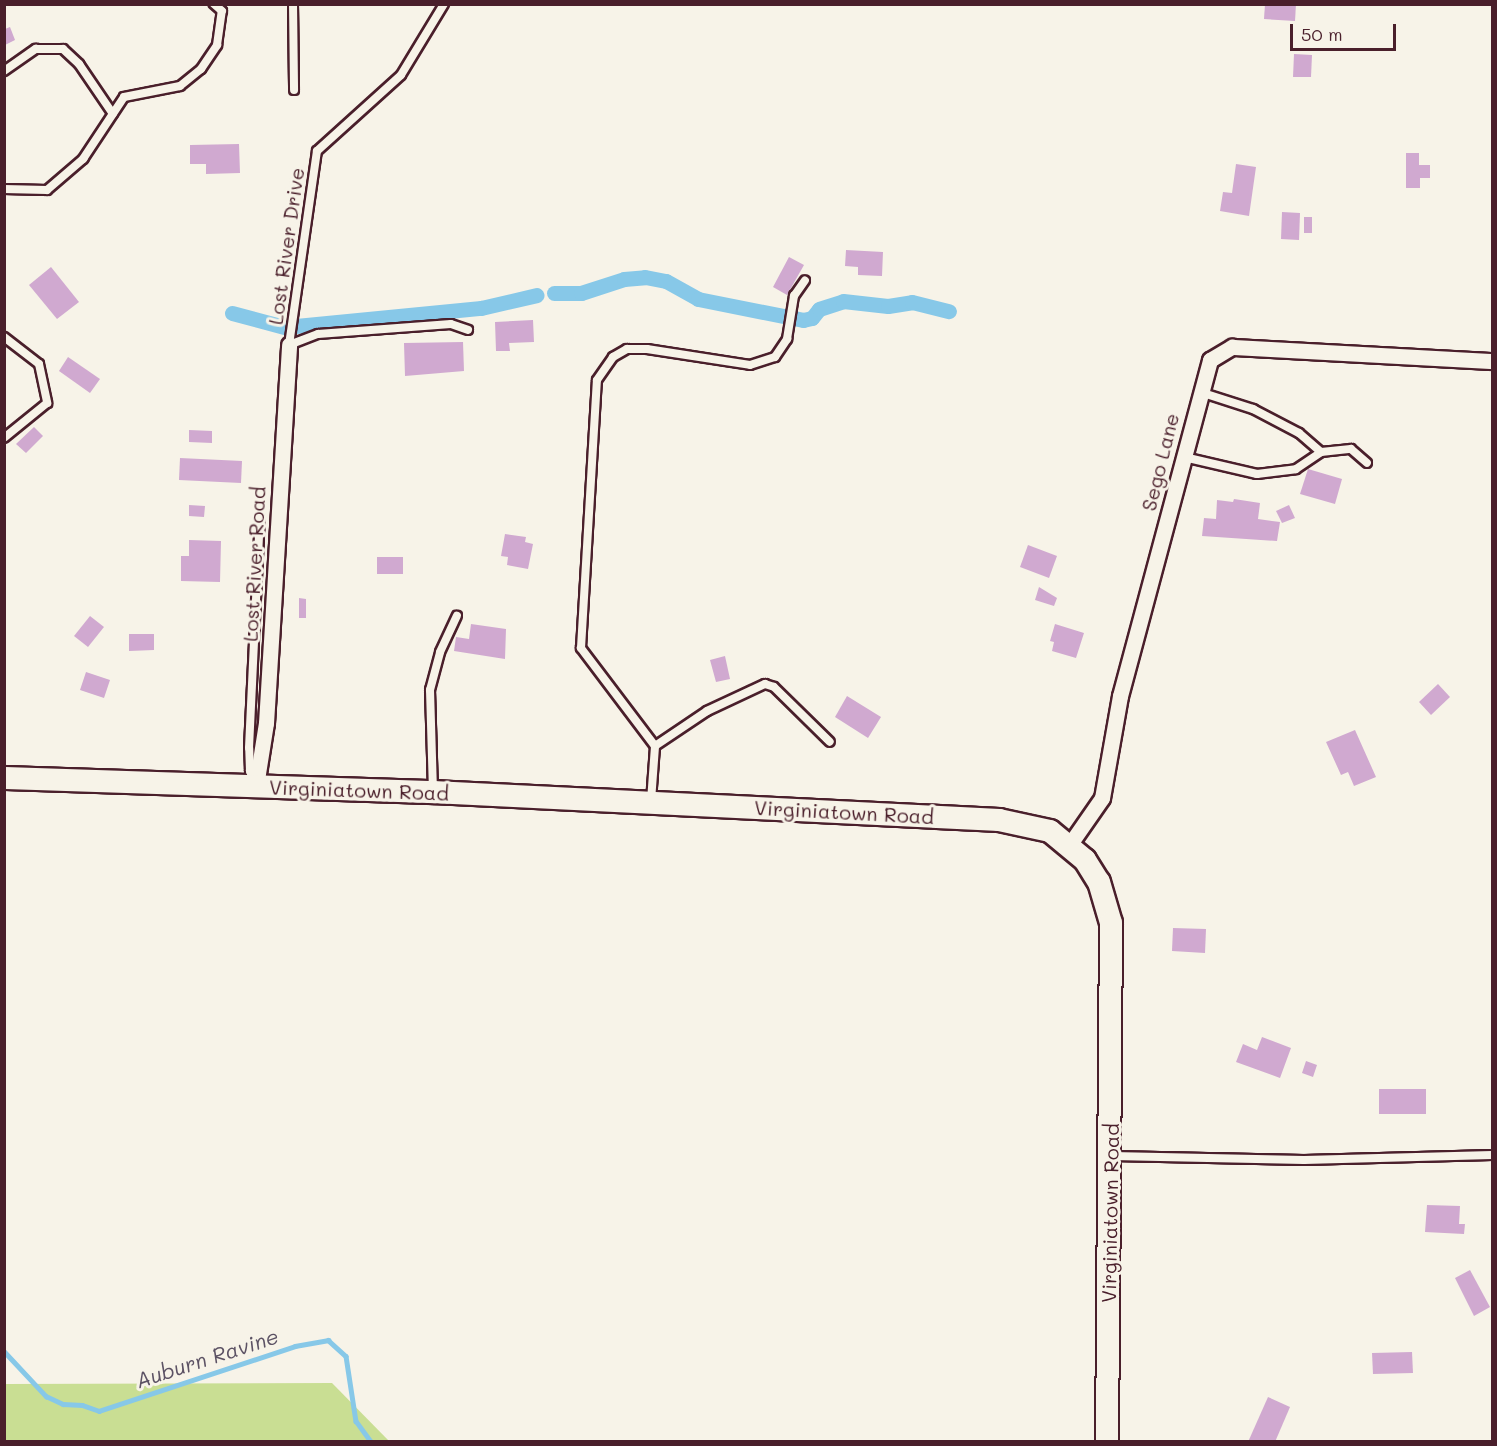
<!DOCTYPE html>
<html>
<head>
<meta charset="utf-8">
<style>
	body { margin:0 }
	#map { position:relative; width:1497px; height:1446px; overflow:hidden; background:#f7f3e8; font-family:Mali,sans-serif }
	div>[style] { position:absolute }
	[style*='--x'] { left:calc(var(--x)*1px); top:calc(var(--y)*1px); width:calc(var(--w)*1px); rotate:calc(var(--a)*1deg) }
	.green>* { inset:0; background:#c9de93 }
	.stream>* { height:4.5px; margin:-2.25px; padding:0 2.25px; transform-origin:2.25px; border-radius:2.25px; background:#87c8e8 }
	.canal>* { height:15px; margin:-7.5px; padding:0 7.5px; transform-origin:7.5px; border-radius:7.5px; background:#87c8e8 }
	.building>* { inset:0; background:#d0a9d0 }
	.roads { filter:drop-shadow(2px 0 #4a1f2b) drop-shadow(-2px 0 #4a1f2b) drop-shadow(0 2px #4a1f2b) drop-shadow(0 -2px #4a1f2b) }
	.lane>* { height:8px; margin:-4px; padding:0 4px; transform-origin:4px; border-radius:4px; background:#f7f3e8 }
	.street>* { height:15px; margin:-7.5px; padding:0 7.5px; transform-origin:7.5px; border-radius:7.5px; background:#f7f3e8 }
	.secondary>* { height:22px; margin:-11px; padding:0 11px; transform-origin:11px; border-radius:11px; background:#f7f3e8 }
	span { translate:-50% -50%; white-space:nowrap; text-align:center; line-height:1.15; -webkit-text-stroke:6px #f7f3e8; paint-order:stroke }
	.street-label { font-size:20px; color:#4a1f2b }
	.water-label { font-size:21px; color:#5c5264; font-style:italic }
	.frame { position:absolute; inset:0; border:6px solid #4a1f2b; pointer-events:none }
	.scale { position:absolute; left:1290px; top:24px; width:106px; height:27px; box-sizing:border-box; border:3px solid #4a1f2b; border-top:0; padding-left:8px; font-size:18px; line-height:21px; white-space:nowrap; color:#4a1f2b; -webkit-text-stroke:4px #f7f3e8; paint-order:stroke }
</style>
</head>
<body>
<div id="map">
	<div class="green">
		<i style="clip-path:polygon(332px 1383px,389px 1441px,5px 1441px,5px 1384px)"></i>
	</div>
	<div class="stream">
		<i style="--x:4;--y:1351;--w:62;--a:47"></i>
		<i style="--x:46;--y:1396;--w:19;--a:25"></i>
		<i style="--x:63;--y:1404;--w:19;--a:3"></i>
		<i style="--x:82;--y:1405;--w:18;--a:19"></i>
		<i style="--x:99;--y:1411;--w:206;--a:-18.3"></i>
		<i style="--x:295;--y:1346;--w:34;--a:-10"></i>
		<i style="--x:328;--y:1340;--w:24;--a:42"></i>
		<i style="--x:346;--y:1356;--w:66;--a:81.3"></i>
		<i style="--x:356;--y:1421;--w:26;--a:54"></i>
	</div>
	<div class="canal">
		<i style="--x:554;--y:293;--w:27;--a:0"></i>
		<i style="--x:581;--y:293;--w:45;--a:-18"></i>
		<i style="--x:624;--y:279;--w:21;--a:-5"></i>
		<i style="--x:645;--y:277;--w:21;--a:11"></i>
		<i style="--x:666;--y:281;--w:37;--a:29"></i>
		<i style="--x:698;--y:299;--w:107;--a:11.3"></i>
		<i style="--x:803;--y:320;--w:9;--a:-13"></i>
		<i style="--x:812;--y:318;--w:11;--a:-52"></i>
		<i style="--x:819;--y:309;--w:25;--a:-18"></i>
		<i style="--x:843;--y:301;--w:45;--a:6.3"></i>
		<i style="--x:888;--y:306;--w:24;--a:-9"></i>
		<i style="--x:912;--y:302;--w:38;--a:14"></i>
		<i style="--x:232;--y:313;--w:54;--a:15.1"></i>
		<i style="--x:296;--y:326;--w:186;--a:-5.6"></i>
		<i style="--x:481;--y:308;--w:57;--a:-13.1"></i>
	</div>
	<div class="building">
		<i style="clip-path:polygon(1265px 4px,1296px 4px,1295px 21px,1264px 19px)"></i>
		<i style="clip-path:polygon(10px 27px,15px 40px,5px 45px,5px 29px)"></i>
		<i style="clip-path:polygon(1294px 54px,1312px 55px,1311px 77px,1293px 77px)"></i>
		<i style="clip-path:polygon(239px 144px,240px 173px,206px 174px,206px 164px,190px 164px,190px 145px)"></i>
		<i style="clip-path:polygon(1406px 153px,1419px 153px,1419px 165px,1430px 165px,1430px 178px,1420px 178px,1420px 188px,1406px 188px)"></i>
		<i style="clip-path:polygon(1236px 164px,1256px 167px,1249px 216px,1220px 211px,1223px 192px,1232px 193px)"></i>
		<i style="clip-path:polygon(1282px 212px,1300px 213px,1299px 240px,1281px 239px)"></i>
		<i style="clip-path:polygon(1304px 217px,1312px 217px,1312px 233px,1304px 233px)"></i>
		<i style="clip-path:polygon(846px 250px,883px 252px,882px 276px,858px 275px,858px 267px,845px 266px)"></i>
		<i style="clip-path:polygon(789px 257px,804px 265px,787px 295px,773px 287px)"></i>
		<i style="clip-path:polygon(51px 267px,79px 302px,57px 319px,29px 285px)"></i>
		<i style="clip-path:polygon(533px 320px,534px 342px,509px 343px,510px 351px,496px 351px,495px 322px)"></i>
		<i style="clip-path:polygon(463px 342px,464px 371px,405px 376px,404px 343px)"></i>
		<i style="clip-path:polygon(68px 357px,100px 379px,90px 393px,59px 371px)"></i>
		<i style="clip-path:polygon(34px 427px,43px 436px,26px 453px,16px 444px)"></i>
		<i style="clip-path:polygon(189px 430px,212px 431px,212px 443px,189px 442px)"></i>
		<i style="clip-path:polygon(180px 458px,242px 461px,241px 483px,179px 480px)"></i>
		<i style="clip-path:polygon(1308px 469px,1342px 479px,1335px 504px,1300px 494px)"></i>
		<i style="clip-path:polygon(1234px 499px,1260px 503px,1258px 519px,1280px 522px,1277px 541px,1202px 536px,1204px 518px,1216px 519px,1217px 500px,1233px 502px)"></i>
		<i style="clip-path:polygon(189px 505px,205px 506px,204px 517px,189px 516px)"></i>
		<i style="clip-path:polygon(1289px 505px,1295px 518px,1282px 523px,1276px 511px)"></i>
		<i style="clip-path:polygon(505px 534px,526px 537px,525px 542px,533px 544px,528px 569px,507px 565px,508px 557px,501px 556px)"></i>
		<i style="clip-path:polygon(189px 540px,221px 541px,220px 582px,181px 581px,181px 556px,189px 556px)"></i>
		<i style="clip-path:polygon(1028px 545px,1057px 556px,1049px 578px,1020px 567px)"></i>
		<i style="clip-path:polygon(377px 557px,403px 557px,403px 574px,377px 574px)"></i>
		<i style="clip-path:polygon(1039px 587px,1057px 598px,1054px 606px,1035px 600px)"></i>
		<i style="clip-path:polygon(299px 598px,306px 599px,306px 618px,299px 618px)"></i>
		<i style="clip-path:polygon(90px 616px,104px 627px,88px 647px,74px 636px)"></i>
		<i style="clip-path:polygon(471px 624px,506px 629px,505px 659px,454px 651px,456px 637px,469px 639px)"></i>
		<i style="clip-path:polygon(1055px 624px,1084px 633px,1076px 658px,1052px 651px,1054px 642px,1050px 641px)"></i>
		<i style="clip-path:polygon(129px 634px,154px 634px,154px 650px,129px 651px)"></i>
		<i style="clip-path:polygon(725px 656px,730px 679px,716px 682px,710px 660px)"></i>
		<i style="clip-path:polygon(86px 672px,110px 680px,104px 698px,80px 690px)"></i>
		<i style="clip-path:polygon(1438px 684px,1450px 697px,1431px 715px,1419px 702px)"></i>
		<i style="clip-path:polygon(847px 696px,881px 717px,868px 738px,835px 717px)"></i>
		<i style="clip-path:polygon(1355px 730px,1376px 777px,1354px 786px,1348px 772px,1341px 775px,1326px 742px)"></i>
		<i style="clip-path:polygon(1173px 928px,1206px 929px,1205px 953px,1172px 951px)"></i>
		<i style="clip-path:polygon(1262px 1037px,1291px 1048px,1280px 1078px,1236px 1062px,1243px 1044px,1257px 1050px)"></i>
		<i style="clip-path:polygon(1306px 1061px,1317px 1065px,1313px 1077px,1302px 1073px)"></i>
		<i style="clip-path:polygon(1379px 1089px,1426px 1089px,1426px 1114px,1379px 1114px)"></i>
		<i style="clip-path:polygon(1427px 1205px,1460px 1206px,1459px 1224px,1465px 1224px,1464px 1234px,1425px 1232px)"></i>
		<i style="clip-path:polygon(1470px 1270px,1490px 1307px,1474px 1316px,1455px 1278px)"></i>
		<i style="clip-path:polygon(1412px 1352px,1413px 1373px,1373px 1374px,1372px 1353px)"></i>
		<i style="clip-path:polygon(1268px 1397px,1290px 1407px,1275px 1442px,1248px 1442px)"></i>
	</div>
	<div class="roads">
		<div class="lane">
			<i style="--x:293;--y:4;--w:86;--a:89.3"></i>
			<i style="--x:4;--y:71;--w:39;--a:-35"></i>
			<i style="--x:36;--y:49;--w:27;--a:0"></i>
			<i style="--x:63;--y:49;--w:22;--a:43"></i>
			<i style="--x:79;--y:64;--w:60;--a:55.8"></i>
			<i style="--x:4;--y:189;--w:43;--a:1.3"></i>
			<i style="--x:47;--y:190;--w:48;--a:-40.7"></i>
			<i style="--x:83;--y:159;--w:74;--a:-56.5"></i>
			<i style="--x:124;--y:97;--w:57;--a:-11.1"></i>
			<i style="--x:180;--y:86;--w:27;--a:-39"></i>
			<i style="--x:201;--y:69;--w:29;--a:-56"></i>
			<i style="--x:217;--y:45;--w:34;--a:-82"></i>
			<i style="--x:222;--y:11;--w:11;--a:-139"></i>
			<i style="--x:4;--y:337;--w:44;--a:37.6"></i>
			<i style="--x:39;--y:364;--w:40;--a:78"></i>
			<i style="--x:47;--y:403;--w:55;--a:140.9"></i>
			<i style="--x:289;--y:345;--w:196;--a:-81.8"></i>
			<i style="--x:317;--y:151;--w:113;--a:-42.1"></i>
			<i style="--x:401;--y:75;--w:83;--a:-58.8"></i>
			<i style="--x:289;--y:345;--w:31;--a:-21"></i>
			<i style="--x:318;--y:334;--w:133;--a:-4.3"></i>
			<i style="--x:451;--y:324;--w:18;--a:19"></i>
			<i style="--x:1200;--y:392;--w:56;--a:17.8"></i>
			<i style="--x:1253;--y:409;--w:52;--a:27.6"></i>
			<i style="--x:1299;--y:433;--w:29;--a:41"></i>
			<i style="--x:1321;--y:452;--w:30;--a:-6"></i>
			<i style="--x:1351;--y:449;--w:21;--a:41"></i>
			<i style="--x:1184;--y:457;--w:75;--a:13.1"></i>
			<i style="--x:1257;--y:474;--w:39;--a:-7"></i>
			<i style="--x:1296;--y:469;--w:30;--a:-34"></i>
			<i style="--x:655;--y:746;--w:63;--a:-33.9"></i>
			<i style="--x:707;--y:711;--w:64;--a:-25"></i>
			<i style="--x:765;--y:684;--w:9;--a:18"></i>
			<i style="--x:774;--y:687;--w:78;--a:44.5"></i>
			<i style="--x:254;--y:782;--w:12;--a:-110"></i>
			<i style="--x:250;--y:771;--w:23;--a:-92"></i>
			<i style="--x:249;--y:748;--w:230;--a:-87.3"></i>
			<i style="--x:433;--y:791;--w:101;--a:-91.7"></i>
			<i style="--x:430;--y:690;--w:39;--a:-75"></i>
			<i style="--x:440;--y:652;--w:40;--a:-65"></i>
			<i style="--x:651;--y:801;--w:55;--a:-85.8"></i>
			<i style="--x:655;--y:746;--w:123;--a:-127.1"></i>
			<i style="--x:581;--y:648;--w:268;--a:-86.6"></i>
			<i style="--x:597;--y:380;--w:28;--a:-55"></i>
			<i style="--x:613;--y:357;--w:16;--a:-30"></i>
			<i style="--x:627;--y:349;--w:20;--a:0"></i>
			<i style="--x:647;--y:349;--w:104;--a:8.8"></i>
			<i style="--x:750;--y:365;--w:26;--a:-18"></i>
			<i style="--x:775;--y:357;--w:22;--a:-56"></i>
			<i style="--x:787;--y:339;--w:44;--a:-80.8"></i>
			<i style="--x:794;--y:296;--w:19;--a:-55"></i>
			<i style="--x:1112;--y:1156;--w:192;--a:1.2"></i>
			<i style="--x:1304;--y:1160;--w:188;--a:-1.5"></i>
		</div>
		<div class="street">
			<i style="--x:256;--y:786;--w:64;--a:-81"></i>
			<i style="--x:266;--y:723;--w:379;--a:-86.5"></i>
			<i style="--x:1070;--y:844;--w:56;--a:-55.2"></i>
			<i style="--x:1102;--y:798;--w:104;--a:-80"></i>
			<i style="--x:1120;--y:696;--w:348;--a:-75"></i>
			<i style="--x:1210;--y:360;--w:26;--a:-31"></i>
			<i style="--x:1232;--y:347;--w:260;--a:3.1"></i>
		</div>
		<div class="secondary">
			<i style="--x:4;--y:778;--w:429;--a:1.9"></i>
			<i style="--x:433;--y:792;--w:567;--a:2.83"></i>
			<i style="--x:999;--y:820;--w:52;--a:12.2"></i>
			<i style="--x:1050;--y:831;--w:45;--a:39.6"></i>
			<i style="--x:1085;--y:860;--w:26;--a:58"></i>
			<i style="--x:1099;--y:882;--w:43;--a:73.7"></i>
			<i style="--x:1111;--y:923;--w:519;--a:90.44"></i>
		</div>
	</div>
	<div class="street-label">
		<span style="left:286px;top:246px;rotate:-82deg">Lost River Drive</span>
		<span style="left:1160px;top:462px;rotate:-76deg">Sego Lane</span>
		<span style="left:254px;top:564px;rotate:-87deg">Lost River Road</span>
		<span style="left:359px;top:790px;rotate:2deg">Virginiatown Road</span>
		<span style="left:844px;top:812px;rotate:3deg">Virginiatown Road</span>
		<span style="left:1110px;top:1213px;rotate:-89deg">Virginiatown Road</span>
	</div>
	<div class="water-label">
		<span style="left:207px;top:1358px;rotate:-18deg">Auburn Ravine</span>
	</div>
	<div class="frame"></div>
	<div class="scale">50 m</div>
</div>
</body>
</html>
